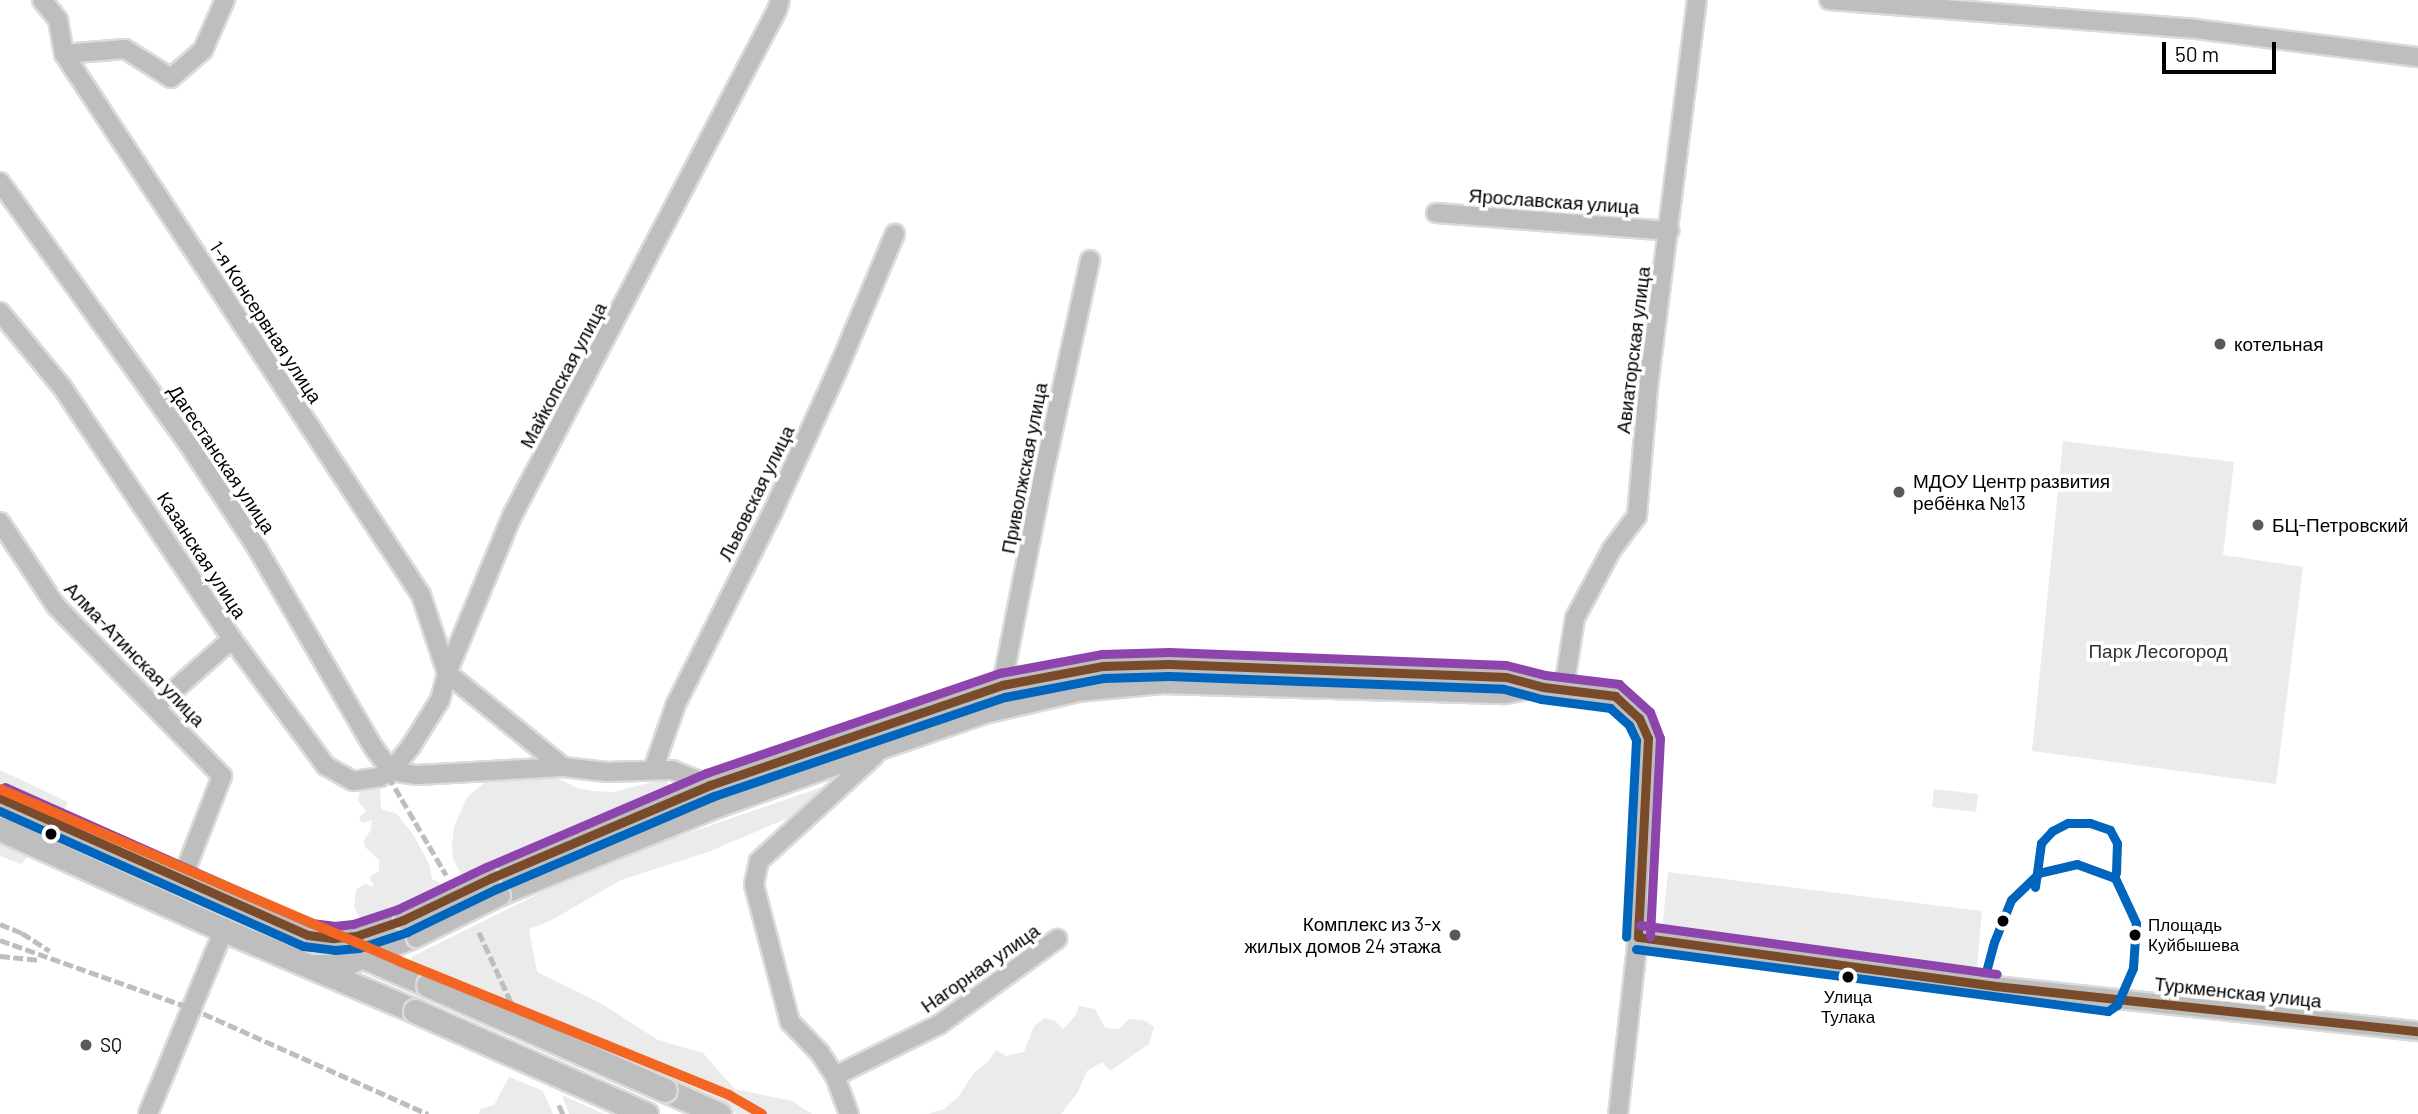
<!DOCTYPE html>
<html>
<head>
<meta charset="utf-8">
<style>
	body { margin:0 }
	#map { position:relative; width:2418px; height:1114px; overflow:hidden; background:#fff; font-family:Barlow,sans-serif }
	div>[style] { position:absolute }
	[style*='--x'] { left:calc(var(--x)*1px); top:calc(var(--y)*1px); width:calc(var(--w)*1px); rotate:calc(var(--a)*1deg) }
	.green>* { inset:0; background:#ebebeb }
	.roads { filter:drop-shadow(2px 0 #dbdbdb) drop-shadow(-2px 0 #dbdbdb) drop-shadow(0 2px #dbdbdb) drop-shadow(0 -2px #dbdbdb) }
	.minor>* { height:18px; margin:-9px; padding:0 9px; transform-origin:9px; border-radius:9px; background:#bebebe }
	.major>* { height:23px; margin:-11.5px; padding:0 11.5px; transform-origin:11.5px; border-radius:11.5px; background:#bebebe }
	.rail>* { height:4.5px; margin-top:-2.25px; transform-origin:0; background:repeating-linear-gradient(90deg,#bebebe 0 10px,transparent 0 13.5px) }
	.bridges { filter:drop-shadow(2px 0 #dbdbdb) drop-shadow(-2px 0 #dbdbdb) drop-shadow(0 2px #dbdbdb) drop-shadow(0 -2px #dbdbdb) }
	.minor-bridge>* { height:18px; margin:-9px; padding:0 9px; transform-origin:9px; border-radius:9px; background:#bebebe }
	.major-bridge>* { height:23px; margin:-11.5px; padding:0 11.5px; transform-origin:11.5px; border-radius:11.5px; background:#bebebe }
	.bus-1>* { height:9px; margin:-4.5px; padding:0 4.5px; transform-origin:4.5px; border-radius:4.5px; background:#7a4b2a }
	.bus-2>* { height:9px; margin:-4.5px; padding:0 4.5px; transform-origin:4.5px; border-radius:4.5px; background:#0065bd }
	.bus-3>* { height:9px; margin:-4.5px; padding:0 4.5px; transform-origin:4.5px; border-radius:4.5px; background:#8e44ad }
	.rail-1>* { height:10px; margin:-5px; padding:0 5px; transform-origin:5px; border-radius:5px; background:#f26522 }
	.dots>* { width:19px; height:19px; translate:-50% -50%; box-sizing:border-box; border:4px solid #fff; border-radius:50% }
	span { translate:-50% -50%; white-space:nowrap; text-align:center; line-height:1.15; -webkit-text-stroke:7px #fff; paint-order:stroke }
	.bus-label { font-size:17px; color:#000 }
	.left { translate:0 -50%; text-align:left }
	.street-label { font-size:19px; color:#000 }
	.poi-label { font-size:19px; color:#000 }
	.right { translate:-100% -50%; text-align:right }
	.park-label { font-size:19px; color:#313131 }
	.scale { position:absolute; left:2162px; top:42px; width:114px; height:32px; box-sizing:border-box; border:4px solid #000; border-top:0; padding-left:9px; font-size:21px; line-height:24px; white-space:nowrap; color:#000; -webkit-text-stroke:5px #fff; paint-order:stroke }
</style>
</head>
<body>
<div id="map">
	<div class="green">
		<i style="clip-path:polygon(2063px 441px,2234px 462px,2223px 555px,2303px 567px,2276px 784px,2032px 751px)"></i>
		<i style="clip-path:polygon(0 770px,68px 802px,59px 822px,0 795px)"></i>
		<i style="clip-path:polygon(550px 774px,577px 788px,593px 791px,613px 792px,664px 779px,672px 787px,670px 792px,463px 879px,453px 858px,452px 845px,454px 827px,467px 797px,489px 779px)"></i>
		<i style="clip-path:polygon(376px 781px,380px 788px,381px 809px,397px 814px,414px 836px,429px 864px,432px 879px,446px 886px,392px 913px,362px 922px,354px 908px,356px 890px,365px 884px,374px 887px,369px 877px,379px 871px,379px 860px,365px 847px,364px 840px,371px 830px,372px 820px,362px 823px,359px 817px,366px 811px,358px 801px,361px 785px)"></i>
		<i style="clip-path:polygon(828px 785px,814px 807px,708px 852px,621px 880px,550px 921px,529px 929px,537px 972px,602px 1004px,658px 1040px,703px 1053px,735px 1089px,792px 1101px,812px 1114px,736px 1114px,417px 970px,409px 962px,413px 956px,538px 894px,654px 845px)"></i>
		<i style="clip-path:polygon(1934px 789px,1978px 794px,1976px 812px,1932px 807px)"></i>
		<i style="clip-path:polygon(0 837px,28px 848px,28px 856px,21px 864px,0 856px)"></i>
		<i style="clip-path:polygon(1668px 872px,1982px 911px,1977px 967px,1662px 930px)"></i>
		<i style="clip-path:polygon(1079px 1006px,1095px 1009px,1105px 1028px,1119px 1029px,1129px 1019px,1144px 1020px,1154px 1027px,1149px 1044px,1110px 1071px,1102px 1062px,1087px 1071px,1078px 1092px,1061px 1114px,927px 1114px,944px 1109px,958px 1097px,974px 1073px,988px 1062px,996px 1050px,1006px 1056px,1024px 1052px,1034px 1026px,1045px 1018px,1054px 1020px,1063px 1029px,1075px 1016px)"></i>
		<i style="clip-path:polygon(509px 1077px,543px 1091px,553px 1114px,479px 1114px,481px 1109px,494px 1105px)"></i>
		<i style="clip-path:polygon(562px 1095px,604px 1114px,569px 1114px)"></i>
	</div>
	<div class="roads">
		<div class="minor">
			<i style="--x:42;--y:0;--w:26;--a:51"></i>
			<i style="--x:58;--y:20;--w:35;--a:80"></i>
			<i style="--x:64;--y:54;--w:648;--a:56.58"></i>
			<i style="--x:421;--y:595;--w:82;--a:71.6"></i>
			<i style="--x:447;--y:673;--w:149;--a:39"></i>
			<i style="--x:1829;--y:0;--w:360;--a:4.5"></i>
			<i style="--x:2188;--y:28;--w:232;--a:7.2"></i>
			<i style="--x:64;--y:54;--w:61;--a:-4.7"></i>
			<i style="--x:125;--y:49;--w:54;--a:32.2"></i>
			<i style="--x:171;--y:78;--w:43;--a:-41.2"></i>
			<i style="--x:203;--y:50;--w:55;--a:-66.3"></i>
			<i style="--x:0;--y:182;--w:331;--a:54.3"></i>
			<i style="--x:193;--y:451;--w:110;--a:56.5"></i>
			<i style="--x:254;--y:543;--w:238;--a:59.7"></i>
			<i style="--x:374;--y:748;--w:29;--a:54"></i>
			<i style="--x:1436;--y:213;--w:234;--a:4.4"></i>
			<i style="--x:0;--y:312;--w:97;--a:50.4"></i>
			<i style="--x:62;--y:387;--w:304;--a:56"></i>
			<i style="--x:232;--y:639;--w:158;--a:53.5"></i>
			<i style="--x:326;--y:766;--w:31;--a:29"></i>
			<i style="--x:353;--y:781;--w:27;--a:-8"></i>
			<i style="--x:380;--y:777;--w:13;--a:-29"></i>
			<i style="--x:391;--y:771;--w:32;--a:-51"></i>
			<i style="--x:411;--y:746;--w:54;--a:-57.8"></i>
			<i style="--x:440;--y:700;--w:28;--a:-75"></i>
			<i style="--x:447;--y:673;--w:170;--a:-67.5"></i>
			<i style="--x:512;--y:516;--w:571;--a:-62.36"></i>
			<i style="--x:777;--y:10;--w:10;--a:-73"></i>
			<i style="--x:0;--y:522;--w:101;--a:56.3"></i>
			<i style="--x:56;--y:606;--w:238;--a:45.7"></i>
			<i style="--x:222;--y:776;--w:110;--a:111.2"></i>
			<i style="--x:1002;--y:685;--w:213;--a:-78.9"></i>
			<i style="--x:1043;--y:476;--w:221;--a:-77.7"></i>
			<i style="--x:1564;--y:688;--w:71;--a:-81.1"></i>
			<i style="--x:1575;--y:618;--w:78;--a:-61.8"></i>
			<i style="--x:1612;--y:549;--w:41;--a:-52.9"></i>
			<i style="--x:1637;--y:516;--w:129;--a:-85.1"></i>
			<i style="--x:1648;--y:387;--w:390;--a:-82.8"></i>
			<i style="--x:156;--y:706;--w:101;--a:-41.4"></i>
			<i style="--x:874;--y:756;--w:156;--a:137.6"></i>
			<i style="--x:759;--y:861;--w:25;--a:102"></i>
			<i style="--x:754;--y:885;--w:142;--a:75.3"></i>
			<i style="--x:790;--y:1022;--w:43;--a:45.9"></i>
			<i style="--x:820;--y:1053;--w:27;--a:57"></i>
			<i style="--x:835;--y:1076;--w:117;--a:-26.3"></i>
			<i style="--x:940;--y:1024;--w:145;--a:-36"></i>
			<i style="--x:653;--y:770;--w:70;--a:-70.8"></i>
			<i style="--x:676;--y:704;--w:216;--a:-63.3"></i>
			<i style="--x:773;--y:511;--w:154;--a:-65.4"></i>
			<i style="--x:837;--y:371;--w:149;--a:-67.1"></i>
			<i style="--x:391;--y:771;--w:26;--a:9"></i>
			<i style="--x:417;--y:775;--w:146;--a:-3.1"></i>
			<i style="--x:563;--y:767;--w:44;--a:6.5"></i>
			<i style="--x:607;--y:772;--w:65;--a:-1.8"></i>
			<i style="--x:672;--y:770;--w:41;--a:21.5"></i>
			<i style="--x:710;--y:785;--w:6;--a:72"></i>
			<i style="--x:491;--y:878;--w:238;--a:-23"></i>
			<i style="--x:710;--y:785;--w:200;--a:-19"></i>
			<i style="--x:899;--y:720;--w:109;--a:-18.8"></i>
			<i style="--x:1002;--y:685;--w:103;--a:-10.7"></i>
			<i style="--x:1103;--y:666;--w:66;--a:-1.7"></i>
			<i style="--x:1169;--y:664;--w:337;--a:2.2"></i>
			<i style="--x:1506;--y:677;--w:38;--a:15"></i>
			<i style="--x:1543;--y:687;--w:73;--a:7.1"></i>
			<i style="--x:1615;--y:696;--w:33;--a:43"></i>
			<i style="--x:1639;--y:718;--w:22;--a:66"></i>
			<i style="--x:1648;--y:738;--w:160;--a:93.6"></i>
			<i style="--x:1638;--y:898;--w:39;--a:90"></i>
			<i style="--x:1638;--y:937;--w:178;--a:96.4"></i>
			<i style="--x:501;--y:896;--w:234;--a:-22.1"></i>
			<i style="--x:718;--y:808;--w:172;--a:-19.7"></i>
			<i style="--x:880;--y:750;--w:111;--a:-18.9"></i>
			<i style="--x:985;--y:714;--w:96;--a:-13.3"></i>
			<i style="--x:1078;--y:692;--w:85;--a:-5.4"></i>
			<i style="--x:1163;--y:684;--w:343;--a:1.7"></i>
			<i style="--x:1506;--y:694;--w:31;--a:-11"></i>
			<i style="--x:325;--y:937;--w:31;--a:-2"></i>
			<i style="--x:356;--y:936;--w:50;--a:-18.8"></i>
			<i style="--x:1638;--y:937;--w:360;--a:7.8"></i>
			<i style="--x:1995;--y:986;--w:425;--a:6.1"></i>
			<i style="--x:314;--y:964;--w:38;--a:0"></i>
			<i style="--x:352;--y:964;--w:69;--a:-22.1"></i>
			<i style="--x:835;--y:1076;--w:40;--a:69.8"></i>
			<i style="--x:148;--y:1114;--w:199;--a:-67.6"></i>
		</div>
		<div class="major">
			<i style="--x:0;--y:798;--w:467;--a:23.6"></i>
			<i style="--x:0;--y:829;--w:246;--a:24.3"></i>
			<i style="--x:224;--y:930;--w:207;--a:23"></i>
			<i style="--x:665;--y:1090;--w:59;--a:24"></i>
		</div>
	</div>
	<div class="rail">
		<i style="--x:0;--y:174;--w:353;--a:54.7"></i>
		<i style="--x:204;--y:462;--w:479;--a:59.6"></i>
		<i style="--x:0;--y:924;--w:24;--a:22"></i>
		<i style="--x:22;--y:933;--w:33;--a:33"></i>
		<i style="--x:479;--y:932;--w:79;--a:65.4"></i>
		<i style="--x:0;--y:940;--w:203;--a:19.6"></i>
		<i style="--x:191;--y:1008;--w:260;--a:24.1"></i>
		<i style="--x:0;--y:956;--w:40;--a:5.7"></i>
		<i style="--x:559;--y:1105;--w:10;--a:66"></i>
	</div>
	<div class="bridges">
		<div class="minor-bridge">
			<i style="--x:403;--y:920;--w:98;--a:-25.5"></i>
			<i style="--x:416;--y:938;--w:95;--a:-26.3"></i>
		</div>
		<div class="major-bridge">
			<i style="--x:428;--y:985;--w:259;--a:23.9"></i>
			<i style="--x:415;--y:1011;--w:253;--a:24"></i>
		</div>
	</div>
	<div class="bus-1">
		<i style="--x:0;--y:798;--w:337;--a:24"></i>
		<i style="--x:308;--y:935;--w:26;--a:7"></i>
		<i style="--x:334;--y:938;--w:22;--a:-5"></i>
		<i style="--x:356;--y:936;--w:50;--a:-18.8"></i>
		<i style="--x:403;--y:920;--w:98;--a:-25.5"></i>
		<i style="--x:491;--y:878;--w:238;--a:-23"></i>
		<i style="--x:710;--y:785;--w:309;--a:-18.9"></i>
		<i style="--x:1002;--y:685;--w:103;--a:-10.7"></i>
		<i style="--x:1103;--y:666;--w:66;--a:-1.7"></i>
		<i style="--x:1169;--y:664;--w:337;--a:2.2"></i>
		<i style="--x:1506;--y:677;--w:38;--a:15"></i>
		<i style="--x:1543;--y:687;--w:73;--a:7.1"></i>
		<i style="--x:1615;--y:696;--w:33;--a:43"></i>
		<i style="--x:1639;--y:718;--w:22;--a:66"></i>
		<i style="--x:1648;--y:738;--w:199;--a:92.9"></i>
		<i style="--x:1638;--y:937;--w:360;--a:7.8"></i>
		<i style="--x:1995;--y:986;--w:425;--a:6.1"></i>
	</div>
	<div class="bus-2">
		<i style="--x:0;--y:811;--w:332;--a:24"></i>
		<i style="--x:303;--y:946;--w:32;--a:7"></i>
		<i style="--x:335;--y:950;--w:24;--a:-5"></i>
		<i style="--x:359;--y:948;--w:51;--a:-18.4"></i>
		<i style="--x:407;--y:932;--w:99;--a:-25.8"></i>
		<i style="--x:496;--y:889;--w:237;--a:-23.1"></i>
		<i style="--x:714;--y:796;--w:307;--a:-18.8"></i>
		<i style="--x:1005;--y:697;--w:101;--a:-10.9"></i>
		<i style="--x:1104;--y:678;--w:65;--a:-1.8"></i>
		<i style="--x:1169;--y:676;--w:335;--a:2.2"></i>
		<i style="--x:1504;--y:689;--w:38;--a:15"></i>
		<i style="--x:1541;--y:699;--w:70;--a:7.4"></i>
		<i style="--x:1610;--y:708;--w:25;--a:42"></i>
		<i style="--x:1629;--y:725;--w:17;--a:65"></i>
		<i style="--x:1636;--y:740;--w:197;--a:92.9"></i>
		<i style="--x:2035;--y:887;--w:44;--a:-82.2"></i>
		<i style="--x:2041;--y:843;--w:16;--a:-47"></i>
		<i style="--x:2052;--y:831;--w:18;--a:-27"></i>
		<i style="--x:2068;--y:823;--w:22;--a:0"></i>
		<i style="--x:2090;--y:823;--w:21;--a:19"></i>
		<i style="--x:2110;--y:830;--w:15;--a:62"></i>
		<i style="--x:2117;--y:843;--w:30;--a:92"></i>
		<i style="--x:1636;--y:949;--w:476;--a:7.5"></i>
		<i style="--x:2108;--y:1011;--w:11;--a:-34"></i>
		<i style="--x:2117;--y:1005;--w:40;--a:-66.6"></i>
		<i style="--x:2133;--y:968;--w:45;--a:-86.2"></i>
		<i style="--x:2136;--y:923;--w:50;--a:-115"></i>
		<i style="--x:2115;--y:878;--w:40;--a:-159.8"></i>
		<i style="--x:2077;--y:864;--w:39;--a:167"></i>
		<i style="--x:2039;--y:873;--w:39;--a:136"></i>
		<i style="--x:2011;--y:900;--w:45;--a:112"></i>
		<i style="--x:1994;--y:942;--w:31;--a:105"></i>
	</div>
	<div class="bus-3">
		<i style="--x:5;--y:787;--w:335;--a:24"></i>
		<i style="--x:311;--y:923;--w:23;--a:7"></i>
		<i style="--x:334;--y:926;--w:19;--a:-6"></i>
		<i style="--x:353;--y:924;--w:47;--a:-18.4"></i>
		<i style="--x:398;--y:909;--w:98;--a:-25.5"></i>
		<i style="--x:486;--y:867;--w:239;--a:-23.1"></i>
		<i style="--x:706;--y:773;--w:311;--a:-18.8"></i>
		<i style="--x:1000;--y:673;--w:104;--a:-10.6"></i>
		<i style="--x:1102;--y:654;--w:67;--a:-1.7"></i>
		<i style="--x:1169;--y:652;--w:337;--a:2.2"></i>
		<i style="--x:1506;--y:665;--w:40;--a:14.4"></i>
		<i style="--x:1545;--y:675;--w:75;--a:6.9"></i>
		<i style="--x:1619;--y:684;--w:42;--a:42.1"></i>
		<i style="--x:1650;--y:712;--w:28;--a:69"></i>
		<i style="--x:1660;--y:738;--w:199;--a:92.9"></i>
		<i style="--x:1640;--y:925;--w:360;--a:7.8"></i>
	</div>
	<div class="rail-1">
		<i style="--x:0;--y:789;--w:434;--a:23.3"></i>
		<i style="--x:399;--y:961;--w:356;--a:22.1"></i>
		<i style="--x:729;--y:1095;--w:38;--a:30"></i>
	</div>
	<div class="dots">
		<i style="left:2220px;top:344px;background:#595959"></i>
		<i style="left:1899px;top:492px;background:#595959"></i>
		<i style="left:2258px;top:525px;background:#595959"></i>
		<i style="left:51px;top:834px;background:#000"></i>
		<i style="left:2003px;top:921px;background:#000"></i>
		<i style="left:1455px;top:935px;background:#595959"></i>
		<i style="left:2135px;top:935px;background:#000"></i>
		<i style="left:1848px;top:977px;background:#000"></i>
		<i style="left:86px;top:1045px;background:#595959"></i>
	</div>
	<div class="bus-label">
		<span class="left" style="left:2148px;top:935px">Площадь<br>Куйбышева</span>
		<span style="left:1848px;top:1007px">Улица<br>Тулака</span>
	</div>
	<div class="street-label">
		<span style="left:1554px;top:201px;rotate:4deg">Ярославская улица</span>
		<span style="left:266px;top:322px;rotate:57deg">1-я Консервная улица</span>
		<span style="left:1633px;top:350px;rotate:-83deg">Авиаторская улица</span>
		<span style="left:563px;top:375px;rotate:-62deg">Майкопская улица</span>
		<span style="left:222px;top:459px;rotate:56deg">Дагестанская улица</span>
		<span style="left:1024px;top:468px;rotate:-79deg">Приволжская улица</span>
		<span style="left:756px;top:493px;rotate:-64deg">Львовская улица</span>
		<span style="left:202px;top:555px;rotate:57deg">Казанская улица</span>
		<span style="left:135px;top:654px;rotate:46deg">Алма-Атинская улица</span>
		<span style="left:980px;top:968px;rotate:-35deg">Нагорная улица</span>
		<span style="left:2238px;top:992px;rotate:6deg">Туркменская улица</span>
	</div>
	<div class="poi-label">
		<span class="left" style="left:2234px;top:344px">котельная</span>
		<span class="left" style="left:1913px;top:492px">МДОУ Центр развития<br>ребёнка №13</span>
		<span class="left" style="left:2272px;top:525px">БЦ-Петровский</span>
		<span class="right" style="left:1441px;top:935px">Комплекс из 3-х<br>жилых домов 24 этажа</span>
		<span class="left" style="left:100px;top:1045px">SQ</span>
	</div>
	<div class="park-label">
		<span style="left:2158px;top:651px">Парк Лесогород</span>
	</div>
	<div class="scale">50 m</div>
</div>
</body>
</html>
